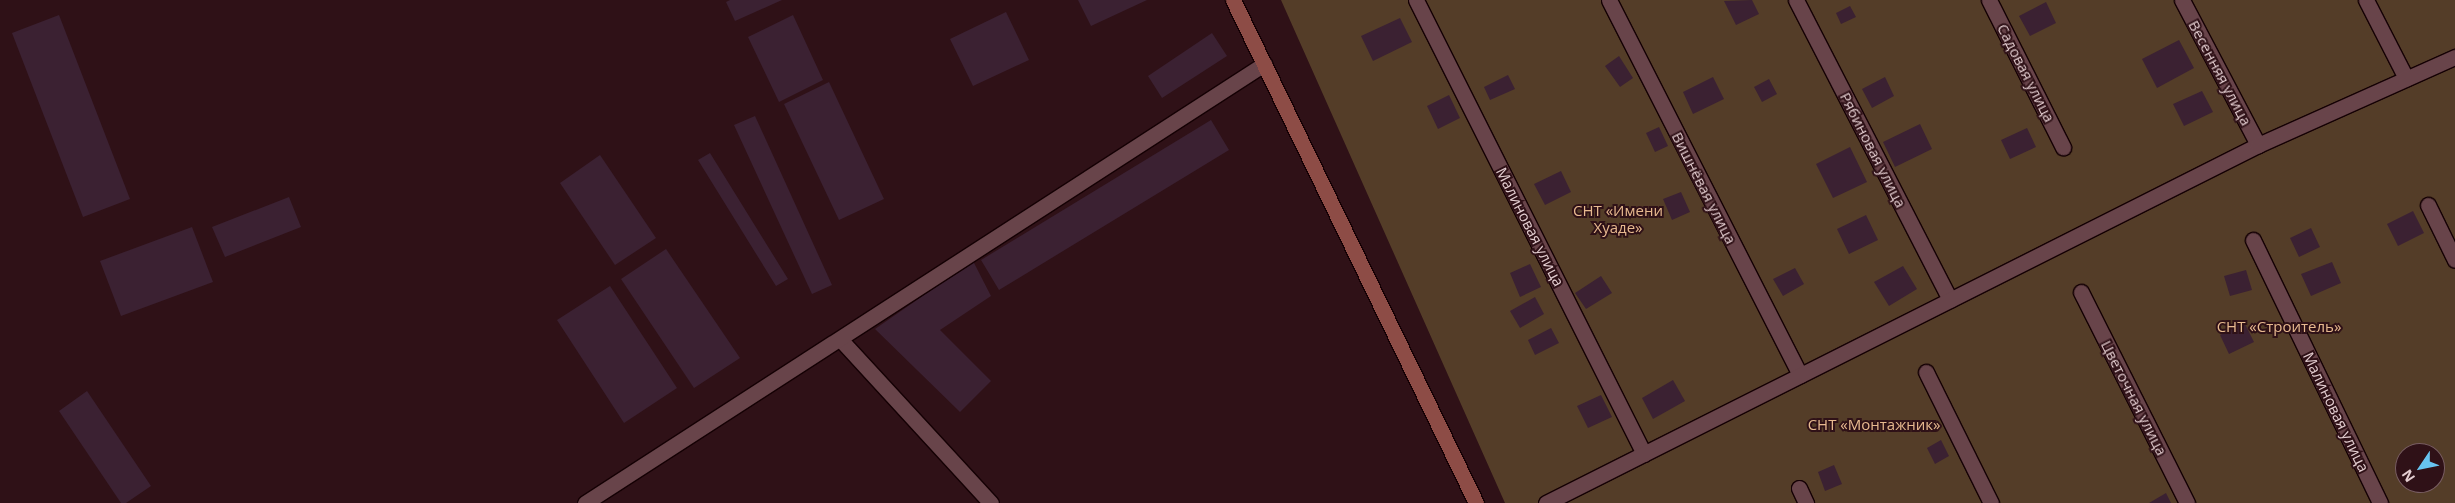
<!DOCTYPE html>
<html>
<head>
<meta charset="utf-8">
<style>
	body { margin:0 }
	#map { position:relative; width:2455px; height:503px; overflow:hidden; background:#2f1117; font-family:"Open Sans",sans-serif }
	div>[style] { position:absolute }
	[style*='--x'] { left:calc(var(--x)*1px); top:calc(var(--y)*1px); width:calc(var(--w)*1px); rotate:calc(var(--a)*1deg) }
	.green>* { inset:0; background:#543d28 }
	.building>* { inset:0; background:#3b2132 }
	.roads { filter:drop-shadow(1px 0 #150004) drop-shadow(-1px 0 #150004) drop-shadow(0 1px #150004) drop-shadow(0 -1px #150004) }
	.street>* { height:15px; margin:-7.5px; padding:0 7.5px; transform-origin:7.5px; border-radius:7.5px; background:#68444a }
	.secondary>* { height:15px; margin:-7.5px; padding:0 7.5px; transform-origin:7.5px; border-radius:7.5px; background:#8d4c46 }
	span { translate:-50% -50%; white-space:nowrap; text-align:center; line-height:1.15; -webkit-text-stroke:4px #2f1117; paint-order:stroke }
	.street-label { font-size:15px; color:#e5cfd2 }
	.park-label { font-size:15px; color:#e7b98f }
	.north { position:absolute; left:2395px; top:443px; width:50px; height:50px; box-sizing:border-box; background:#2f1117; border:1px solid #785d62; border-radius:50%; rotate:236deg; font-size:14px; font-weight:700; line-height:20px; text-align:center; color:#e5cfd2 }
	.north::after { content:''; display:block; margin:auto; width:18px; height:22px; background:#67c4f0; clip-path:polygon(50% 0,100% 100%,50% 72%,0 100%) }
</style>
</head>
<body>
<div id="map">
	<div class="green">
		<i style="clip-path:polygon(evenodd,1281px 0,2455px 0,2455px 503px,1505px 503px,1281px 0,2405px 453px,2435px 453px,2435px 483px,2405px 483px,2405px 453px)"></i>
	</div>
	<div class="building">
		<i style="clip-path:polygon(730px 0,782px 0,735px 21px,726px 2px)"></i>
		<i style="clip-path:polygon(1078px 0,1147px 0,1091px 26px)"></i>
		<i style="clip-path:polygon(1752px 0,1759px 14px,1736px 25px,1724px 1px)"></i>
		<i style="clip-path:polygon(2046px 2px,2056px 23px,2030px 36px,2019px 16px)"></i>
		<i style="clip-path:polygon(1850px 6px,1856px 17px,1841px 24px,1836px 13px)"></i>
		<i style="clip-path:polygon(1006px 12px,1029px 60px,973px 86px,950px 39px)"></i>
		<i style="clip-path:polygon(59px 15px,130px 199px,83px 217px,12px 33px)"></i>
		<i style="clip-path:polygon(793px 15px,823px 80px,779px 102px,748px 37px)"></i>
		<i style="clip-path:polygon(1400px 18px,1412px 42px,1373px 61px,1361px 36px)"></i>
		<i style="clip-path:polygon(1212px 33px,1227px 56px,1162px 98px,1148px 76px)"></i>
		<i style="clip-path:polygon(2179px 40px,2194px 68px,2157px 88px,2142px 59px)"></i>
		<i style="clip-path:polygon(1619px 56px,1633px 78px,1620px 87px,1605px 66px)"></i>
		<i style="clip-path:polygon(1508px 75px,1515px 89px,1490px 100px,1484px 87px)"></i>
		<i style="clip-path:polygon(1713px 77px,1724px 99px,1693px 114px,1683px 92px)"></i>
		<i style="clip-path:polygon(1885px 77px,1894px 96px,1872px 108px,1862px 89px)"></i>
		<i style="clip-path:polygon(1769px 79px,1777px 94px,1762px 102px,1754px 87px)"></i>
		<i style="clip-path:polygon(829px 82px,884px 199px,839px 220px,784px 104px)"></i>
		<i style="clip-path:polygon(2202px 91px,2213px 112px,2184px 126px,2173px 104px)"></i>
		<i style="clip-path:polygon(1449px 95px,1460px 118px,1438px 129px,1427px 106px)"></i>
		<i style="clip-path:polygon(755px 116px,832px 285px,812px 294px,734px 125px)"></i>
		<i style="clip-path:polygon(1211px 120px,1229px 150px,999px 290px,981px 260px)"></i>
		<i style="clip-path:polygon(1920px 124px,1932px 149px,1895px 167px,1883px 142px)"></i>
		<i style="clip-path:polygon(1659px 127px,1668px 146px,1655px 152px,1646px 133px)"></i>
		<i style="clip-path:polygon(2027px 128px,2036px 147px,2010px 159px,2001px 140px)"></i>
		<i style="clip-path:polygon(1850px 147px,1867px 182px,1833px 198px,1816px 164px)"></i>
		<i style="clip-path:polygon(710px 153px,788px 279px,776px 286px,698px 160px)"></i>
		<i style="clip-path:polygon(600px 155px,656px 238px,615px 265px,560px 183px)"></i>
		<i style="clip-path:polygon(1561px 171px,1571px 192px,1545px 205px,1534px 184px)"></i>
		<i style="clip-path:polygon(1681px 192px,1690px 212px,1672px 220px,1663px 199px)"></i>
		<i style="clip-path:polygon(289px 197px,301px 227px,225px 257px,212px 227px)"></i>
		<i style="clip-path:polygon(2413px 211px,2424px 233px,2398px 246px,2387px 224px)"></i>
		<i style="clip-path:polygon(1866px 215px,1878px 240px,1849px 254px,1837px 229px)"></i>
		<i style="clip-path:polygon(192px 227px,213px 282px,121px 316px,100px 261px)"></i>
		<i style="clip-path:polygon(2311px 228px,2320px 247px,2299px 257px,2290px 238px)"></i>
		<i style="clip-path:polygon(666px 249px,740px 358px,694px 388px,621px 279px)"></i>
		<i style="clip-path:polygon(973px 261px,991px 296px,940px 330px,991px 381px,960px 412px,875px 329px)"></i>
		<i style="clip-path:polygon(2332px 262px,2341px 283px,2311px 296px,2301px 274px)"></i>
		<i style="clip-path:polygon(1530px 264px,1541px 287px,1520px 297px,1510px 273px)"></i>
		<i style="clip-path:polygon(1903px 266px,1917px 289px,1889px 306px,1874px 282px)"></i>
		<i style="clip-path:polygon(1795px 268px,1804px 284px,1783px 296px,1773px 279px)"></i>
		<i style="clip-path:polygon(2246px 270px,2252px 290px,2230px 296px,2224px 276px)"></i>
		<i style="clip-path:polygon(1601px 276px,1612px 293px,1586px 309px,1575px 293px)"></i>
		<i style="clip-path:polygon(610px 286px,677px 388px,624px 423px,557px 320px)"></i>
		<i style="clip-path:polygon(1535px 297px,1544px 314px,1520px 328px,1510px 311px)"></i>
		<i style="clip-path:polygon(2244px 322px,2254px 342px,2229px 354px,2220px 335px)"></i>
		<i style="clip-path:polygon(1551px 328px,1559px 343px,1535px 355px,1528px 340px)"></i>
		<i style="clip-path:polygon(1673px 380px,1685px 401px,1653px 419px,1642px 398px)"></i>
		<i style="clip-path:polygon(87px 391px,151px 486px,126px 503px,121px 503px,59px 411px)"></i>
		<i style="clip-path:polygon(1601px 395px,1612px 417px,1588px 428px,1577px 406px)"></i>
		<i style="clip-path:polygon(1941px 440px,1949px 456px,1935px 464px,1927px 448px)"></i>
		<i style="clip-path:polygon(1834px 465px,1842px 484px,1825px 491px,1818px 472px)"></i>
		<i style="clip-path:polygon(2166px 493px,2171px 503px,2149px 503px)"></i>
	</div>
	<div class="roads">
		<div class="street">
			<i style="--x:1416;--y:0;--w:508;--a:63.33"></i>
			<i style="--x:1609;--y:0;--w:421;--a:63"></i>
			<i style="--x:1796;--y:0;--w:337;--a:62.8"></i>
			<i style="--x:1989;--y:0;--w:165;--a:63.3"></i>
			<i style="--x:2182;--y:0;--w:164;--a:62.3"></i>
			<i style="--x:2366;--y:0;--w:88;--a:62.9"></i>
			<i style="--x:2428;--y:205;--w:61;--a:63.9"></i>
			<i style="--x:2253;--y:240;--w:292;--a:64.2"></i>
			<i style="--x:2081;--y:292;--w:236;--a:63.3"></i>
			<i style="--x:840;--y:339;--w:223;--a:47.4"></i>
			<i style="--x:1926;--y:372;--w:146;--a:63.6"></i>
			<i style="--x:1799;--y:488;--w:17;--a:65"></i>
			<i style="--x:585;--y:503;--w:809;--a:-32.88"></i>
			<i style="--x:1546;--y:503;--w:797;--a:-26.69"></i>
			<i style="--x:2258;--y:145;--w:216;--a:-24.1"></i>
		</div>
		<div class="secondary">
			<i style="--x:1233;--y:0;--w:559;--a:64.21"></i>
		</div>
	</div>
	<div class="street-label">
		<span style="left:2026px;top:73px;rotate:63deg">Садовая улица</span>
		<span style="left:2220px;top:73px;rotate:62deg">Весенняя улица</span>
		<span style="left:1873px;top:150px;rotate:63deg">Рябиновая улица</span>
		<span style="left:1704px;top:188px;rotate:63deg">Вишнёвая улица</span>
		<span style="left:1530px;top:227px;rotate:63deg">Малиновая улица</span>
		<span style="left:2134px;top:398px;rotate:63deg">Цветочная улица</span>
		<span style="left:2336px;top:412px;rotate:64deg">Малиновая улица</span>
	</div>
	<div class="park-label">
		<span style="left:1618px;top:219px">СНТ «Имени<br>Хуаде»</span>
		<span style="left:2279px;top:327px">СНТ «Строитель»</span>
		<span style="left:1874px;top:425px">СНТ «Монтажник»</span>
	</div>
	<div class="north">N</div>
</div>
</body>
</html>
